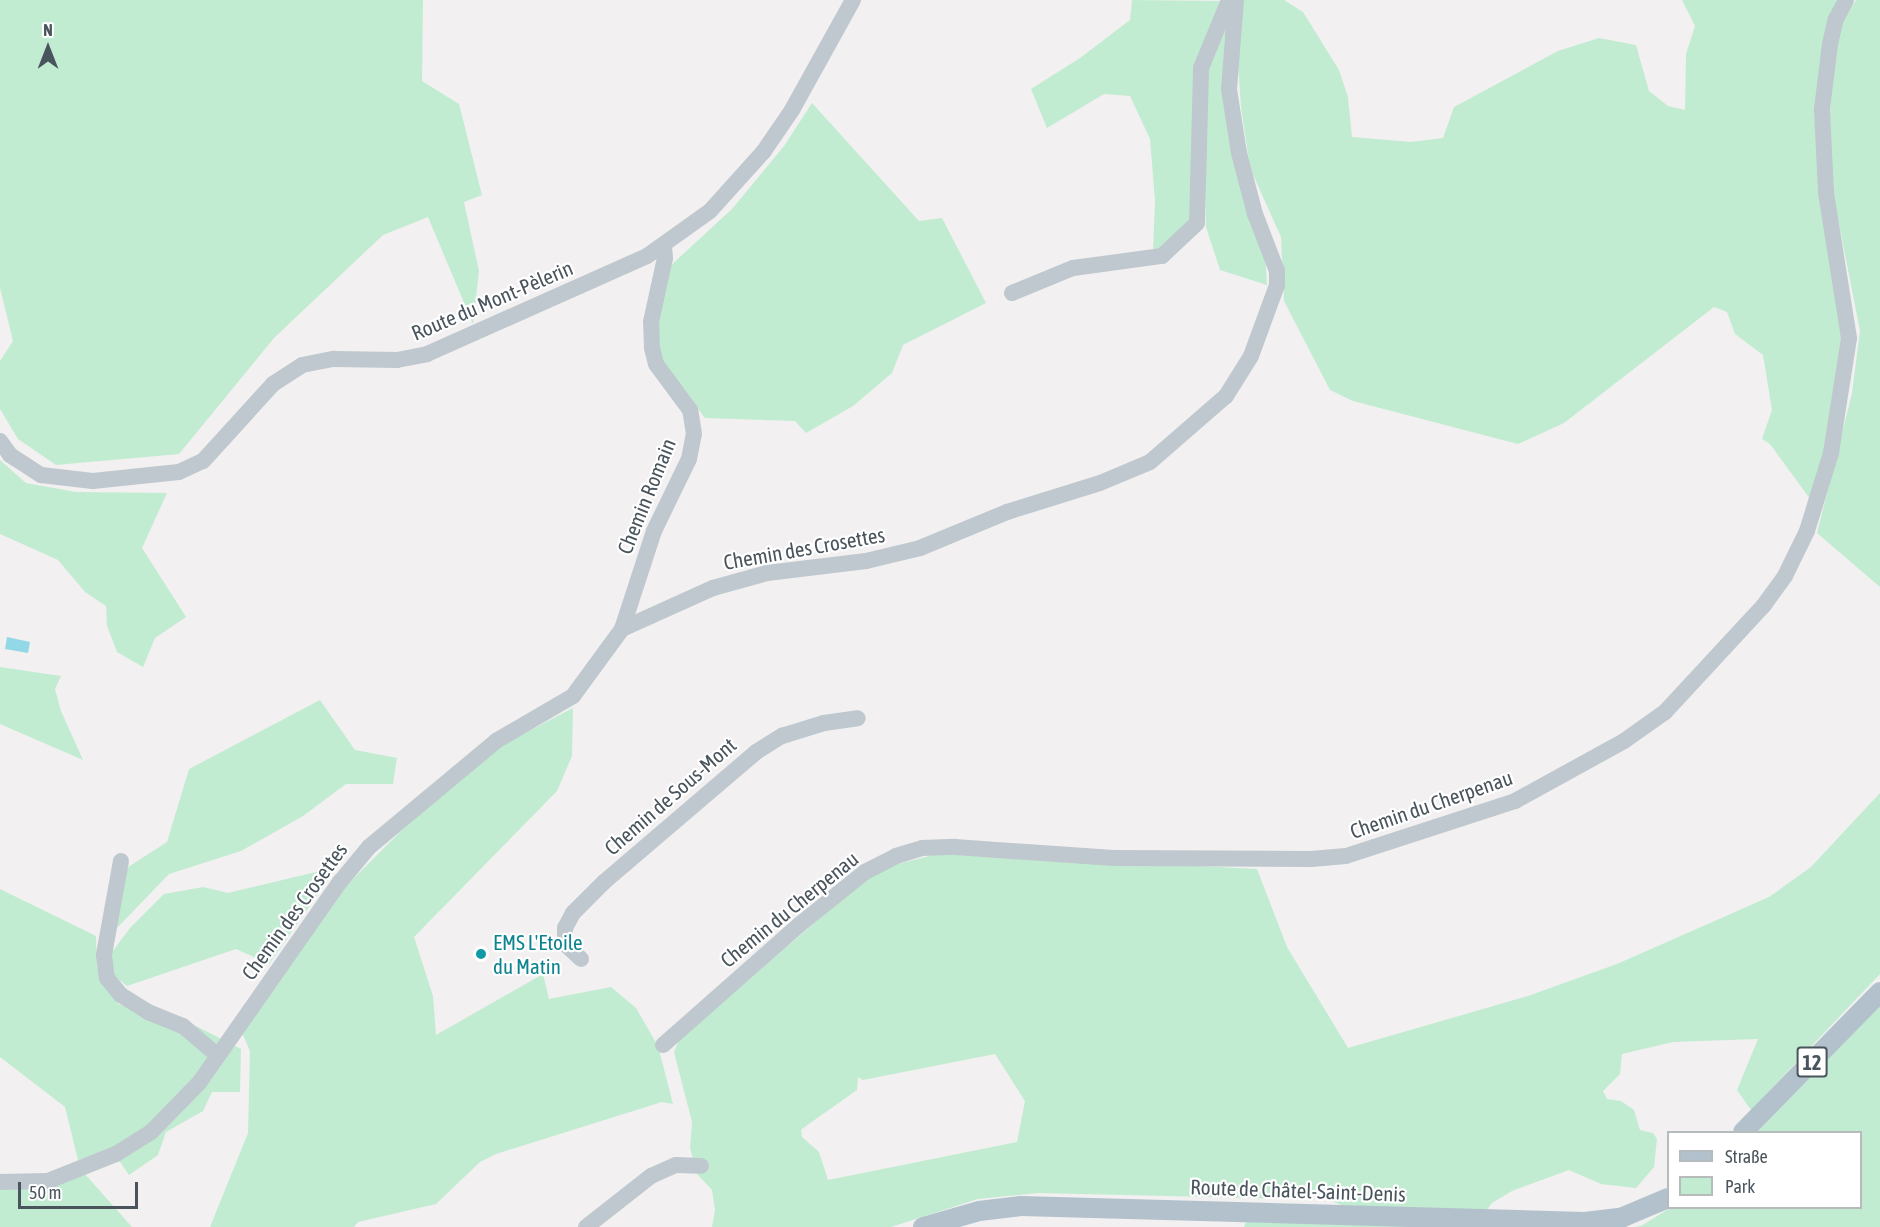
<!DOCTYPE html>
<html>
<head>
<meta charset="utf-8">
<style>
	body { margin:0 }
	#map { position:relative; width:1880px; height:1227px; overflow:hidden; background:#f2f0f0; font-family:"Asap Condensed",sans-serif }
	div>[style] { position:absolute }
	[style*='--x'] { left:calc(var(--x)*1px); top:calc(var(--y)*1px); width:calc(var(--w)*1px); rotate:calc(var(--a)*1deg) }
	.green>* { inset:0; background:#c2ecd1 }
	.water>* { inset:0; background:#93d8e6 }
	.minor>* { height:16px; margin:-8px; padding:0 8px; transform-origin:8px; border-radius:8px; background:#bfc8ce }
	.major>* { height:20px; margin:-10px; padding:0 10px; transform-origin:10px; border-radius:10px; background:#b2c1cc }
	.dots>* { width:16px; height:16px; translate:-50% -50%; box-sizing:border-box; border:3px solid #fff; border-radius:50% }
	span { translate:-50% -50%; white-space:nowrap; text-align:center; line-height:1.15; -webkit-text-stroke:4.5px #fff; paint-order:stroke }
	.shield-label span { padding:2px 4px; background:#fff; border:2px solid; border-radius:4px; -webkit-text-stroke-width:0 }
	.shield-label { font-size:20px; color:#49545c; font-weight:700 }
	.street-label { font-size:21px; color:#49545c }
	.culture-label { font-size:21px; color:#0d838f }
	.left { translate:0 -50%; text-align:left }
	.legend { position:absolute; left:1667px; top:1131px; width:195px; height:78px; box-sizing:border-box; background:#fff; border:2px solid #b6bbbe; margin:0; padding:8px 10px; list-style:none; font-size:18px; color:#49545c }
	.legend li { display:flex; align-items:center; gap:12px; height:30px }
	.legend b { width:30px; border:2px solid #b6bbbe }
	.north { position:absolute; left:18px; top:18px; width:60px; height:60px; -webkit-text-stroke:4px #fff; paint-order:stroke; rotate:0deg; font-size:16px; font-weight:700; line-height:24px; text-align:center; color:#49545c }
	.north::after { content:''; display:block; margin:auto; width:21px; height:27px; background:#49545c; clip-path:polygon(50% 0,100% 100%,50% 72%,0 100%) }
	.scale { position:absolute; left:18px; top:1182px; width:120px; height:27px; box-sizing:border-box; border:3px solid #49545c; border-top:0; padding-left:8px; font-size:18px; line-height:21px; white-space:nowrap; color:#49545c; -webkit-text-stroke:4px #fff; paint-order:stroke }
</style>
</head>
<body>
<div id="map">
	<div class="green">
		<i style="clip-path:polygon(0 0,423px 0,422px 81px,459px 104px,482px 195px,464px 202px,479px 271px,473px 324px,428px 217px,383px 235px,274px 338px,179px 454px,56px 465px,18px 439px,0 409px,0 361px,13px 341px,0 288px)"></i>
		<i style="clip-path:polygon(1132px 0,1221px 1px,1197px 64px,1192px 220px,1163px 251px,1153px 251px,1155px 201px,1150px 139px,1130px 96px,1104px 94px,1047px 128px,1031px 89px,1080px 58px,1130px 20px)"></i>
		<i style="clip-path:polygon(1242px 0,1284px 0,1303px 12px,1339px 70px,1348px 97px,1352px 137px,1411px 142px,1443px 138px,1454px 107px,1558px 51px,1599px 38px,1636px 45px,1649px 91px,1668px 106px,1685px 110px,1686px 54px,1695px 26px,1682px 0,1837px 0,1826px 32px,1817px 101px,1843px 324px,1826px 450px,1810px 499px,1770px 444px,1762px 439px,1772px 410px,1763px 355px,1735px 334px,1727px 312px,1714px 307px,1564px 423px,1518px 444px,1353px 401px,1330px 390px,1284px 301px,1281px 237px,1250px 168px,1241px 107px,1236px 34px)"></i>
		<i style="clip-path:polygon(1856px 0,1880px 0,1880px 587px,1817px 533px,1852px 393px,1860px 331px,1830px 178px,1829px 125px,1835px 48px,1841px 23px)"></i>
		<i style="clip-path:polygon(1230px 15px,1226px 86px,1265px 252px,1267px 285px,1220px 270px,1206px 227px,1205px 69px)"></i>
		<i style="clip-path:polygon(812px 103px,919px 221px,942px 218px,986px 303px,903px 345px,892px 373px,853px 406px,806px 433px,795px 421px,705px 418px,661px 360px,656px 323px,669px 267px,732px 209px,784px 146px)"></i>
		<i style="clip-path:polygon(0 460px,26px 483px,76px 492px,167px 493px,142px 548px,186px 617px,155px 638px,143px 667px,117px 652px,107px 626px,106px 606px,85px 592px,58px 560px,0 534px)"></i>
		<i style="clip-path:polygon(0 667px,61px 676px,55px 689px,61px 711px,83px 760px,0 724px)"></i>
		<i style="clip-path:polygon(320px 700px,355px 750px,397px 758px,393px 784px,346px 784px,303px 816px,241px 851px,169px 874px,117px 928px,122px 871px,167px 842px,189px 769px)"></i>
		<i style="clip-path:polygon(573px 708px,572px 756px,557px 791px,414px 937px,433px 996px,436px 1035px,543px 974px,549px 999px,611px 987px,636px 1008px,658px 1046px,673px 1104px,662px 1102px,496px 1154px,480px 1162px,436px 1204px,358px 1222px,354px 1227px,210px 1227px,248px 1133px,250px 1051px,242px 1033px,338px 894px,415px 817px,500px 746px)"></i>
		<i style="clip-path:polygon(evenodd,1880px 793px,1880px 974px,1751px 1110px,1737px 1090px,1758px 1039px,1673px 1042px,1622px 1054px,1620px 1074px,1603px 1091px,1607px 1099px,1621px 1101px,1634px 1110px,1640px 1130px,1653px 1133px,1657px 1139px,1654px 1167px,1636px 1188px,1601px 1184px,1569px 1170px,1512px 1191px,1492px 1203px,1484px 1214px,1341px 1205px,1301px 1186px,1297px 1199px,1039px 1193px,978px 1199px,891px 1227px,712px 1227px,715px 1210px,712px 1190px,697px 1174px,690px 1148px,692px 1122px,674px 1052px,679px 1040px,855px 888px,886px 867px,941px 853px,1257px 869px,1287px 947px,1348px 1048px,1528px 996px,1617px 964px,1769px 897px,1811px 867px,1880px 793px,995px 1054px,1025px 1101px,1017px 1142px,828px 1180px,819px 1152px,802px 1137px,801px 1130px,806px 1126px,857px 1090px,858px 1077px,863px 1080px,995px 1054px)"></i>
		<i style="clip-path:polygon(337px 867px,269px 964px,236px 949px,127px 986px,112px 974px,109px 956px,130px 928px,164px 894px,203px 887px,228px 893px)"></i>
		<i style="clip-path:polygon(0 889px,96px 936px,97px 967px,118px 1004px,198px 1027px,241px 1049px,240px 1092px,212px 1092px,203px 1111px,166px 1132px,158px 1155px,129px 1175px,112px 1150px,78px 1160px,65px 1107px,0 1057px)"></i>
		<i style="clip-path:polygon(1880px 1006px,1880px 1227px,1634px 1227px,1641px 1226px,1670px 1208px,1860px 1208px,1860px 1132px,1757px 1132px)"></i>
		<i style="clip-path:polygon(84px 1173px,132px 1227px,0 1227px,0 1190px,38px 1188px)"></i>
		<i style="clip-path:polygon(1246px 1222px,1326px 1223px,1468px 1227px,1244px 1227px)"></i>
	</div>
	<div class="water">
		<i style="clip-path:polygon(7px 637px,30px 642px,28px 653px,5px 649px)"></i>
	</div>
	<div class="minor">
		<i style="--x:1012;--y:293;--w:66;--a:-22.3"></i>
		<i style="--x:1073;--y:268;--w:90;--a:-7.7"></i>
		<i style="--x:1162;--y:256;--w:48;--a:-43.3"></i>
		<i style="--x:1197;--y:223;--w:155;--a:-88.5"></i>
		<i style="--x:1201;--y:68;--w:74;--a:-67.6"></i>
		<i style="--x:0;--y:441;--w:17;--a:54"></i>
		<i style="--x:10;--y:455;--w:37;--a:33"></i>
		<i style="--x:41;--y:475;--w:52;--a:6.6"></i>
		<i style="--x:93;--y:481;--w:86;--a:-6"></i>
		<i style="--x:179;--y:472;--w:26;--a:-25"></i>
		<i style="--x:203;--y:461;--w:104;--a:-47.7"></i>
		<i style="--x:273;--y:384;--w:35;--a:-33"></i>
		<i style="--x:302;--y:365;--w:33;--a:-11"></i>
		<i style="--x:334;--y:359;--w:63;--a:0.9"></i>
		<i style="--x:397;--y:360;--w:31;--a:-11"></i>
		<i style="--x:427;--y:354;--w:241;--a:-24"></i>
		<i style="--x:647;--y:256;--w:77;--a:-35.5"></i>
		<i style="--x:710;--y:211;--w:81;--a:-48"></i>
		<i style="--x:764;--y:151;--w:50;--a:-55.7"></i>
		<i style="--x:792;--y:110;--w:126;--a:-61"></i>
		<i style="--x:622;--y:629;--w:103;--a:-71.9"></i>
		<i style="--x:654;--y:531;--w:80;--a:-64.1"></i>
		<i style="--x:689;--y:459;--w:25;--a:-79"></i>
		<i style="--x:694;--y:434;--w:24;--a:-99"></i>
		<i style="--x:690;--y:410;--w:57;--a:-126.5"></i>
		<i style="--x:656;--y:364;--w:16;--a:-104"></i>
		<i style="--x:652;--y:348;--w:26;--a:-92"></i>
		<i style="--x:651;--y:322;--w:66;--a:-77.7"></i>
		<i style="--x:665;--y:258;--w:12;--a:-95"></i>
		<i style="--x:121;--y:861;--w:96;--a:100.3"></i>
		<i style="--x:104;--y:955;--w:23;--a:83"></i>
		<i style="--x:107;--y:978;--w:22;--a:51"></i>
		<i style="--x:121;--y:995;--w:32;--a:32"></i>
		<i style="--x:148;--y:1012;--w:38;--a:22"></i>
		<i style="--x:183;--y:1026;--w:45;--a:40.5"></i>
		<i style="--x:581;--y:959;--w:22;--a:-137"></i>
		<i style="--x:565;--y:944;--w:16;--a:-90"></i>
		<i style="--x:565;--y:928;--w:17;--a:-62"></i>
		<i style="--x:573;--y:913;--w:44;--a:-45"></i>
		<i style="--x:604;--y:882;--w:200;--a:-40.5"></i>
		<i style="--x:756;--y:752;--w:31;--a:-32"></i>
		<i style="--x:782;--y:736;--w:44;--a:-17.2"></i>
		<i style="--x:824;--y:723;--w:34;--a:-8"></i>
		<i style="--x:663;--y:1045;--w:181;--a:-41.4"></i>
		<i style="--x:799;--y:925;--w:85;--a:-38.8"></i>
		<i style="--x:865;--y:872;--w:35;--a:-27"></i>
		<i style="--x:896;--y:856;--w:27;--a:-17"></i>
		<i style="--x:922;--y:848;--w:33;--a:-2"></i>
		<i style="--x:955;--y:847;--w:159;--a:4"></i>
		<i style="--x:1114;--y:858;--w:197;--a:0.3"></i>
		<i style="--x:1311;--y:859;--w:35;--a:-5"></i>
		<i style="--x:1346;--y:856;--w:178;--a:-18"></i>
		<i style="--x:1515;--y:801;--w:124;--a:-28.8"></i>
		<i style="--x:1624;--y:741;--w:50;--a:-35.3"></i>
		<i style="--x:1665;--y:712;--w:146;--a:-47.2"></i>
		<i style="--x:1764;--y:605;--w:36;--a:-54"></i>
		<i style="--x:1785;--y:576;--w:50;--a:-63.9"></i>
		<i style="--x:1807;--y:531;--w:82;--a:-72.9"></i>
		<i style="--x:1831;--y:453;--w:116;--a:-81.1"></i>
		<i style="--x:1849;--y:338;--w:148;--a:-99"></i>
		<i style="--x:1826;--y:192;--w:83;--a:-92.8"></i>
		<i style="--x:1822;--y:109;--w:65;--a:-83"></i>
		<i style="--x:1830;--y:44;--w:26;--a:-77"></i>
		<i style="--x:1836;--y:19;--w:21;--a:-62"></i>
		<i style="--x:0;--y:1182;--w:48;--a:-1.2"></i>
		<i style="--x:48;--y:1181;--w:73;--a:-21.7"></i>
		<i style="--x:116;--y:1154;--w:41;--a:-32.2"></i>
		<i style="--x:151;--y:1132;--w:69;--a:-45.6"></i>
		<i style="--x:199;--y:1083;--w:246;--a:-55"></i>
		<i style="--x:340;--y:882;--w:45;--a:-50.4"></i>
		<i style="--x:369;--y:847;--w:165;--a:-39.8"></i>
		<i style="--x:496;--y:741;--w:89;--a:-30.3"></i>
		<i style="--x:573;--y:696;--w:83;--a:-53.8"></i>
		<i style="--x:622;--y:629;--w:100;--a:-24.3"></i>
		<i style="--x:713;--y:588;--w:56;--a:-15.5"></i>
		<i style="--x:767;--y:573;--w:100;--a:-6.9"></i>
		<i style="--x:866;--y:561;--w:56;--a:-13.5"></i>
		<i style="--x:920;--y:548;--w:94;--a:-22.5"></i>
		<i style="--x:1007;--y:512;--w:97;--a:-17.3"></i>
		<i style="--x:1100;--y:483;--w:54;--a:-22.8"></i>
		<i style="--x:1150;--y:462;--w:101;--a:-41"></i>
		<i style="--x:1226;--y:396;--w:47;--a:-58"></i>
		<i style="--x:1251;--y:356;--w:76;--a:-69.9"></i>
		<i style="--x:1277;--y:285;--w:14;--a:-90"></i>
		<i style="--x:1277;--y:271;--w:61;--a:-111.1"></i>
		<i style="--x:1255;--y:214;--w:63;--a:-104.7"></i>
		<i style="--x:1239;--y:153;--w:65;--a:-98.9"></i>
		<i style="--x:1229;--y:89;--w:89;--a:-85.5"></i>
		<i style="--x:586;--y:1227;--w:83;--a:-38.1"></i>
		<i style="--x:651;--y:1176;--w:27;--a:-24"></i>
		<i style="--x:676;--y:1165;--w:25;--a:2"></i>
	</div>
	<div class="major">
		<i style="--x:1743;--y:1132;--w:196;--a:-45.6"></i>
		<i style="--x:923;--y:1227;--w:58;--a:-15.9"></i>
		<i style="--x:979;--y:1211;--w:42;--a:-6.8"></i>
		<i style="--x:1021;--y:1206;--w:564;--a:1.62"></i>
		<i style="--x:1585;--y:1222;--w:38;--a:-7"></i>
		<i style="--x:1623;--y:1217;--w:49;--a:-22.9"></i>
	</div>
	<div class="dots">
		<i style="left:481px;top:954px;background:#0f9aa8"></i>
	</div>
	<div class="shield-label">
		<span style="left:1812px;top:1062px">12</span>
	</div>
	<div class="street-label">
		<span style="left:492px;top:300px;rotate:-23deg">Route du Mont-Pèlerin</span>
		<span style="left:646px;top:496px;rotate:-68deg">Chemin Romain</span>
		<span style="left:804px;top:548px;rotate:-10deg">Chemin des Crosettes</span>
		<span style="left:670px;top:796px;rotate:-41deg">Chemin de Sous-Mont</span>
		<span style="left:1431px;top:804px;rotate:-19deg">Chemin du Cherpenau</span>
		<span style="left:789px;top:909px;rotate:-39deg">Chemin du Cherpenau</span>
		<span style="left:294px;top:911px;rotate:-54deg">Chemin des Crosettes</span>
		<span style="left:1298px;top:1190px;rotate:2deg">Route de Châtel-Saint-Denis</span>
	</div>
	<div class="culture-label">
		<span class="left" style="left:493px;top:954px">EMS L'Etoile<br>du Matin</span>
	</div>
	<ul class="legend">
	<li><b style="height:8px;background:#b2c1cc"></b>Straße</li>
	<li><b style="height:16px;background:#c2ecd1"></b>Park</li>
	</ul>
	<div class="north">N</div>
	<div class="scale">50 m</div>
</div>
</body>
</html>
